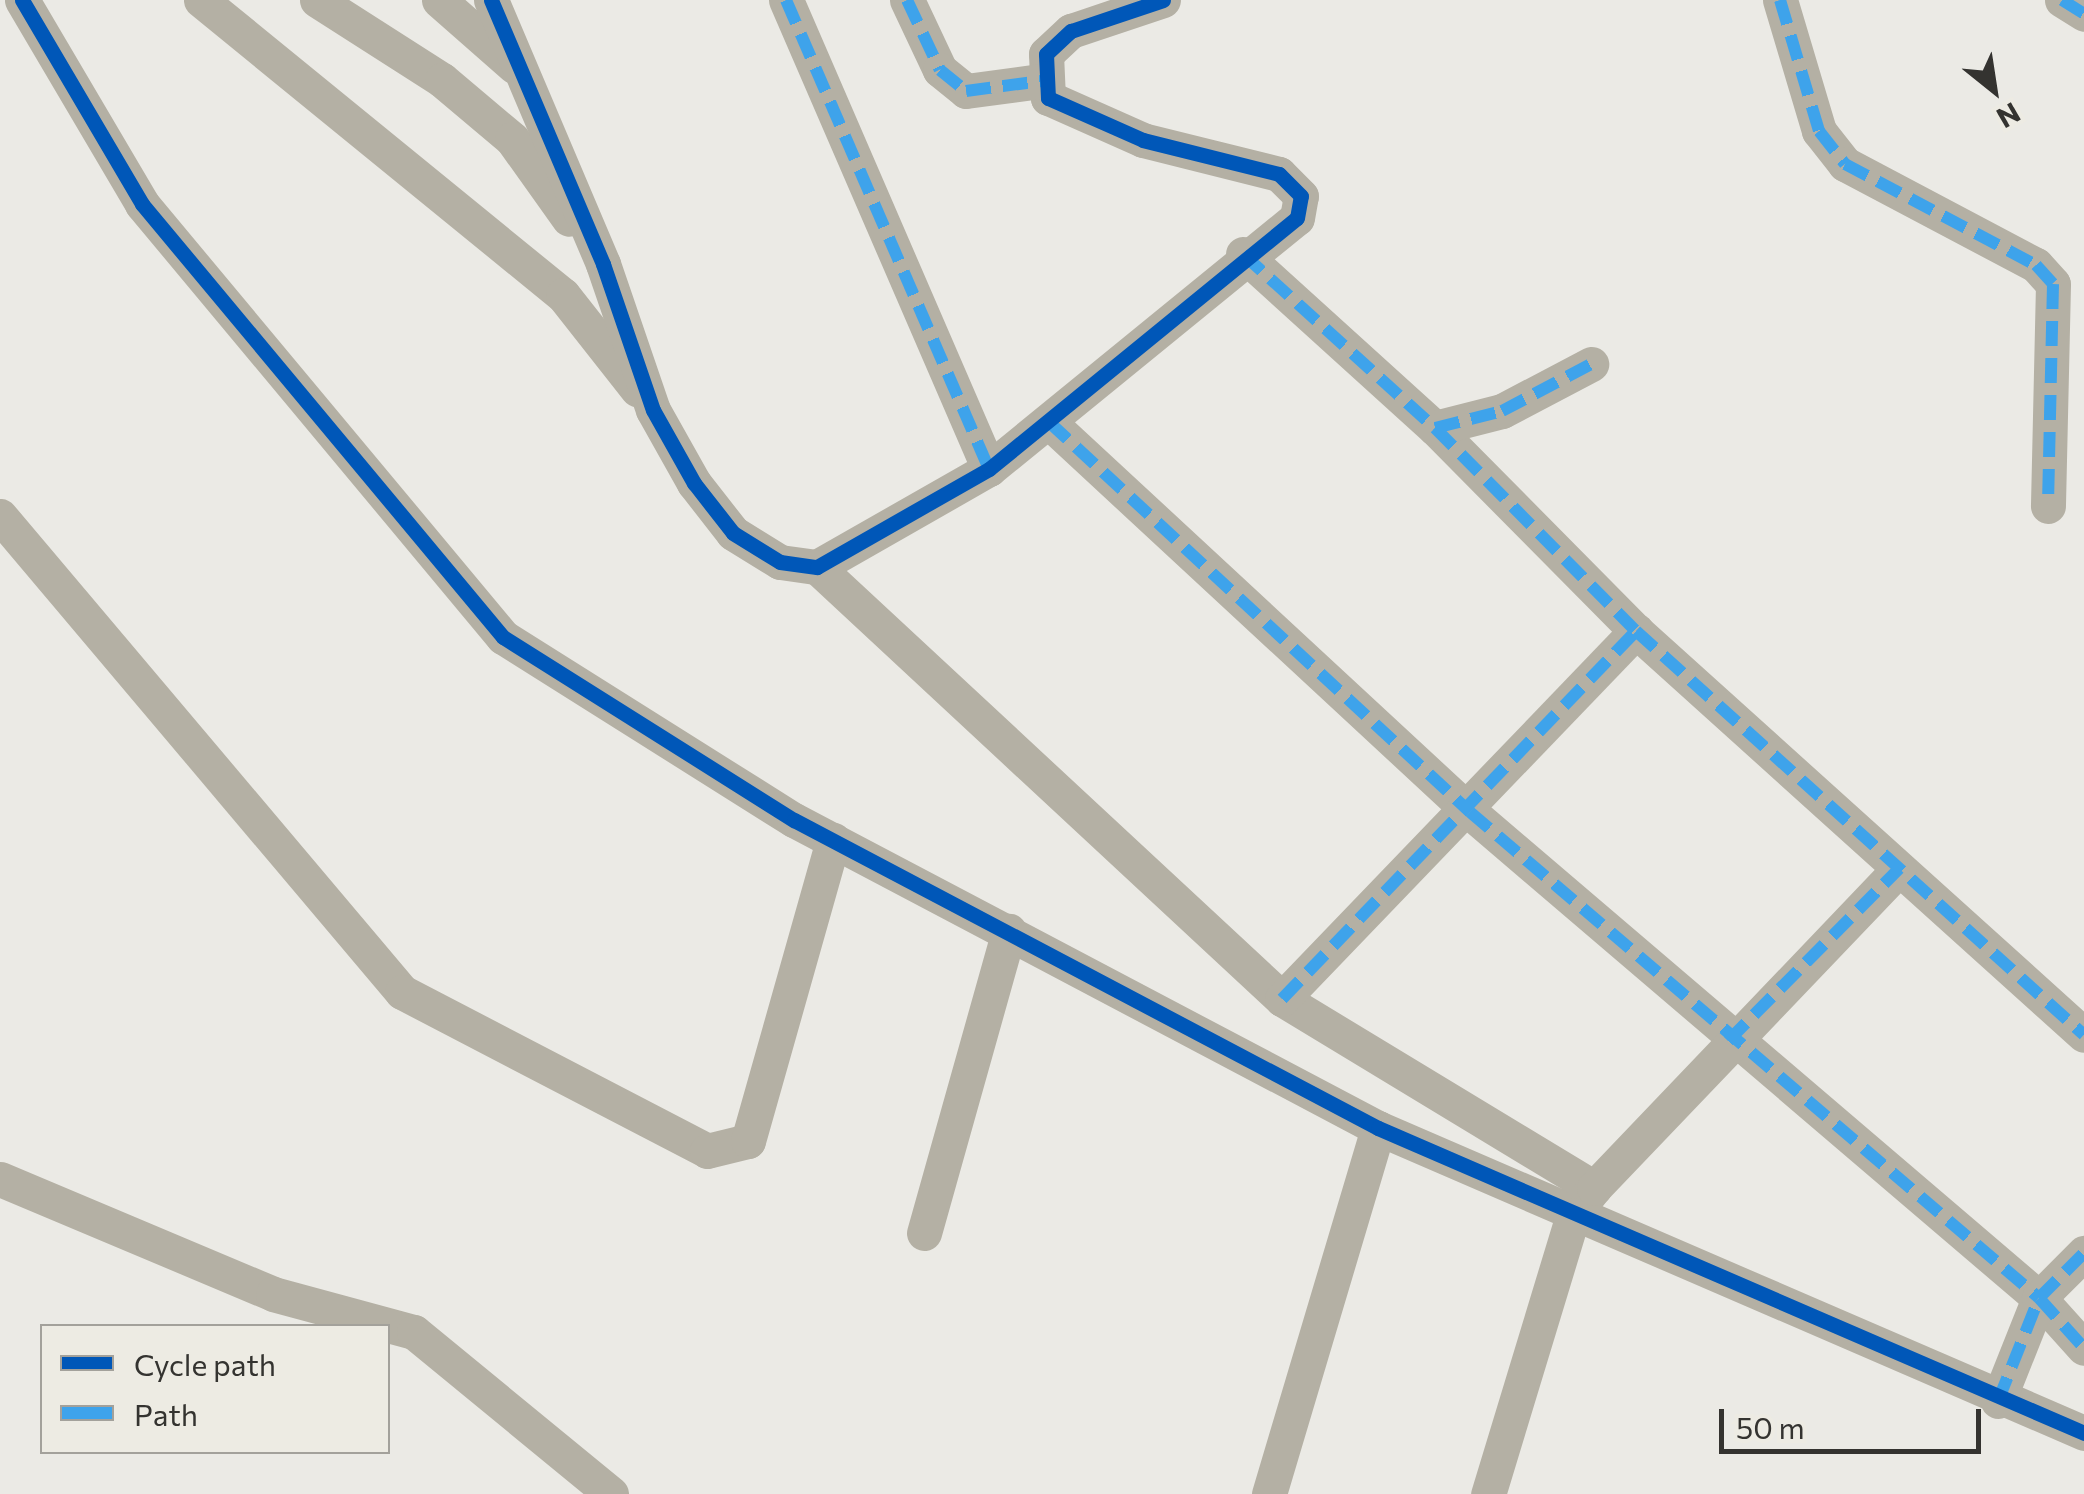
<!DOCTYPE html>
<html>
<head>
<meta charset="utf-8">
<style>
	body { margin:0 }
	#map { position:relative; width:2084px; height:1494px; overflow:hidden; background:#ebeae5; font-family:Commissioner,sans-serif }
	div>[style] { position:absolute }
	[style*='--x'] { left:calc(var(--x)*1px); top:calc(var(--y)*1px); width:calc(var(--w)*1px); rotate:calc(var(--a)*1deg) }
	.minor>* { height:35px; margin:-17.5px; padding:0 17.5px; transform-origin:17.5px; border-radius:17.5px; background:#b4b0a4 }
	.quiet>* { height:12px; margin-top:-6px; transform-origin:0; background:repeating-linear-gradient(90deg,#3ea3eb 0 25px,transparent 0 37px) }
	.cycleway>* { height:15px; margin:-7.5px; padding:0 7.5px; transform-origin:7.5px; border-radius:7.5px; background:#0057b8 }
	span { translate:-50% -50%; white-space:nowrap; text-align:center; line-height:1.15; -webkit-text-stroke:10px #edebe3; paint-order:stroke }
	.legend { position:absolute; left:40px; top:1324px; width:350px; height:130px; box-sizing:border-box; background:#edebe3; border:2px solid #a3a19b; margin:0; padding:12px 18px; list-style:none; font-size:30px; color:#343330 }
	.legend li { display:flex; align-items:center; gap:20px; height:50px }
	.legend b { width:50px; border:2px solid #a3a19b }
	.north { position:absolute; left:1944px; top:40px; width:100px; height:100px; -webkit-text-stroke:8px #edebe3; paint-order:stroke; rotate:150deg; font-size:28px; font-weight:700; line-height:40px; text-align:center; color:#343330 }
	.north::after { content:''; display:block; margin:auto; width:35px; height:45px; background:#343330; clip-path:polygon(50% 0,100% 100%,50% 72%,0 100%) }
	.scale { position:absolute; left:1719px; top:1409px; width:262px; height:45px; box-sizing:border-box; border:5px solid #343330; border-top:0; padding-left:12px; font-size:30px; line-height:35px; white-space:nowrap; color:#343330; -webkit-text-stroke:8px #edebe3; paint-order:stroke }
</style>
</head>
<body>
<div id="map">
	<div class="minor">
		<i style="--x:22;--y:0;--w:237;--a:59.5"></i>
		<i style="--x:142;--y:204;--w:564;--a:50.18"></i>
		<i style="--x:503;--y:637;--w:344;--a:32.2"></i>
		<i style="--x:794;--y:820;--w:660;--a:27.81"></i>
		<i style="--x:1378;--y:1128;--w:769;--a:23.36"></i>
		<i style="--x:201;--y:0;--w:467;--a:39.2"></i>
		<i style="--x:563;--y:295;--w:120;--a:51.8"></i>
		<i style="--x:317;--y:0;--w:148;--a:32.6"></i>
		<i style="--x:442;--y:80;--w:92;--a:40.1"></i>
		<i style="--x:512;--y:139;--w:98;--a:54.5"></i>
		<i style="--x:439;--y:0;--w:100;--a:41.3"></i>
		<i style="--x:491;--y:0;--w:287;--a:67"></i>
		<i style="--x:603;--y:264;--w:154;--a:71.1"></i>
		<i style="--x:653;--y:410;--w:84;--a:60.7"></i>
		<i style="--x:694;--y:483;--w:63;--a:52"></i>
		<i style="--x:733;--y:533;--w:55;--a:31.7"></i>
		<i style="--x:780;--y:562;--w:37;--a:8"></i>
		<i style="--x:817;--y:567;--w:198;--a:-29.7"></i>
		<i style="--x:989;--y:469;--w:397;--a:-39.2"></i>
		<i style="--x:1297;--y:218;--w:22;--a:-80"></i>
		<i style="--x:1301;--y:196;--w:31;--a:-135"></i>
		<i style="--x:1279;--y:174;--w:140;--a:-166"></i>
		<i style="--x:1143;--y:140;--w:104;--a:-156.1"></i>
		<i style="--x:1048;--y:98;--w:44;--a:-92.6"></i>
		<i style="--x:1046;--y:54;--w:34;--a:-43"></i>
		<i style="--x:1071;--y:31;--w:97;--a:-18.6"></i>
		<i style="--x:786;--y:0;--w:511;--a:66.6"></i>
		<i style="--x:907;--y:0;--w:77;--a:64.8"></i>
		<i style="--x:940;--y:70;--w:33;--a:39"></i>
		<i style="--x:966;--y:91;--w:76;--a:-7.6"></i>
		<i style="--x:1780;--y:0;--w:137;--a:73.4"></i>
		<i style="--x:1819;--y:131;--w:42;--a:51.8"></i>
		<i style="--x:1845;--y:164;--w:216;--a:27.9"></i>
		<i style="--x:2036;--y:265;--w:25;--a:48"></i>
		<i style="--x:2053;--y:284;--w:222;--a:91.3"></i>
		<i style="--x:2062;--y:0;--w:26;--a:32"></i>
		<i style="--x:1243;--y:254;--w:259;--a:42.2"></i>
		<i style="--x:1435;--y:428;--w:286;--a:45.3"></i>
		<i style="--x:1636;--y:631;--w:603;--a:42.04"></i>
		<i style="--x:1049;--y:422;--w:574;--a:42.81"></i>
		<i style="--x:1470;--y:812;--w:748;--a:40.5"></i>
		<i style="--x:2039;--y:1298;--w:67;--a:48"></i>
		<i style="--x:1435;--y:428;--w:69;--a:-14.2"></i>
		<i style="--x:1502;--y:411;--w:101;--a:-27.8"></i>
		<i style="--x:0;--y:516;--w:623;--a:49.82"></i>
		<i style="--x:402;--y:992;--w:344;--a:27.5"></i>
		<i style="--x:707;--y:1151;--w:42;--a:-13.7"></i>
		<i style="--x:748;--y:1141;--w:313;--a:-74.2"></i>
		<i style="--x:817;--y:567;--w:635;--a:42.89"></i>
		<i style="--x:1282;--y:999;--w:365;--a:31.2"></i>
		<i style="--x:1594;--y:1188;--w:34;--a:128"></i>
		<i style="--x:1573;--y:1215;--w:292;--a:106.9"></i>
		<i style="--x:1282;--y:999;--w:511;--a:-46.11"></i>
		<i style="--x:0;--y:1179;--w:296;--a:22.8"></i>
		<i style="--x:273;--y:1294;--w:146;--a:15.1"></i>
		<i style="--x:414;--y:1332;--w:255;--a:39.4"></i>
		<i style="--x:1594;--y:1188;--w:441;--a:-46.3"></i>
		<i style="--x:924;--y:1233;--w:314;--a:-74.3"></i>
		<i style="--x:1998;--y:1401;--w:111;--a:-68.3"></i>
		<i style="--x:2039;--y:1298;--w:64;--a:-45"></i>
		<i style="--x:1269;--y:1494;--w:382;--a:-73.4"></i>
	</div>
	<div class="quiet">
		<i style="--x:786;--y:0;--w:511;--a:66.6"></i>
		<i style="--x:907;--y:0;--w:77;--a:64.8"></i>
		<i style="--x:940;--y:70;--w:33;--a:39"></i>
		<i style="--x:966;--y:91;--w:76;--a:-7.6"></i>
		<i style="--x:1780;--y:0;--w:137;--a:73.4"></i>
		<i style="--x:1819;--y:131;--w:42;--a:51.8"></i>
		<i style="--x:1845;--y:164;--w:216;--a:27.9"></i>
		<i style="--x:2036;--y:265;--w:25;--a:48"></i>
		<i style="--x:2053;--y:284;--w:222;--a:91.3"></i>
		<i style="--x:2062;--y:0;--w:26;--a:32"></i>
		<i style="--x:1243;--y:254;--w:259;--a:42.2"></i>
		<i style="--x:1435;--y:428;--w:286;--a:45.3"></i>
		<i style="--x:1636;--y:631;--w:603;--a:42.04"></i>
		<i style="--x:1049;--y:422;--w:574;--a:42.81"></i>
		<i style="--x:1470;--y:812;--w:748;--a:40.5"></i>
		<i style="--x:2039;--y:1298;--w:67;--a:48"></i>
		<i style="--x:1435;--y:428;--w:69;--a:-14.2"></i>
		<i style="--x:1502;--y:411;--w:101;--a:-27.8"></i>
		<i style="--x:1282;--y:999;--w:511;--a:-46.11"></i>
		<i style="--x:1728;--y:1041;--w:243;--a:-45.2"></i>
		<i style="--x:1998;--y:1401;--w:111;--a:-68.3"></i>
		<i style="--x:2039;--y:1298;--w:64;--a:-45"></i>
	</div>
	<div class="cycleway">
		<i style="--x:22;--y:0;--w:237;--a:59.5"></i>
		<i style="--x:142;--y:204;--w:564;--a:50.18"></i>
		<i style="--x:503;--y:637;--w:344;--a:32.2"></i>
		<i style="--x:794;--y:820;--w:660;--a:27.81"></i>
		<i style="--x:1378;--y:1128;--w:769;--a:23.36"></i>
		<i style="--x:491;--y:0;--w:287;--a:67"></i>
		<i style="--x:603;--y:264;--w:154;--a:71.1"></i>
		<i style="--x:653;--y:410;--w:84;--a:60.7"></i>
		<i style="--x:694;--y:483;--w:63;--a:52"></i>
		<i style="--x:733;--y:533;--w:55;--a:31.7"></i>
		<i style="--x:780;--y:562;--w:37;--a:8"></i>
		<i style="--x:817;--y:567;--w:198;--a:-29.7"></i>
		<i style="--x:989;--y:469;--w:397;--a:-39.2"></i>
		<i style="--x:1297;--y:218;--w:22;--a:-80"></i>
		<i style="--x:1301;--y:196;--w:31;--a:-135"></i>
		<i style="--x:1279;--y:174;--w:140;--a:-166"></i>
		<i style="--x:1143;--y:140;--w:104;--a:-156.1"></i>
		<i style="--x:1048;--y:98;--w:44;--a:-92.6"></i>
		<i style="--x:1046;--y:54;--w:34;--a:-43"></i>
		<i style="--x:1071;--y:31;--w:97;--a:-18.6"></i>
	</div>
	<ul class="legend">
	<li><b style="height:12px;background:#0057b8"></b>Cycle path</li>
	<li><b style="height:12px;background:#3ea3eb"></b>Path</li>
	</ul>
	<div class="north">N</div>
	<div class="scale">50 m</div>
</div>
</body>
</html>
